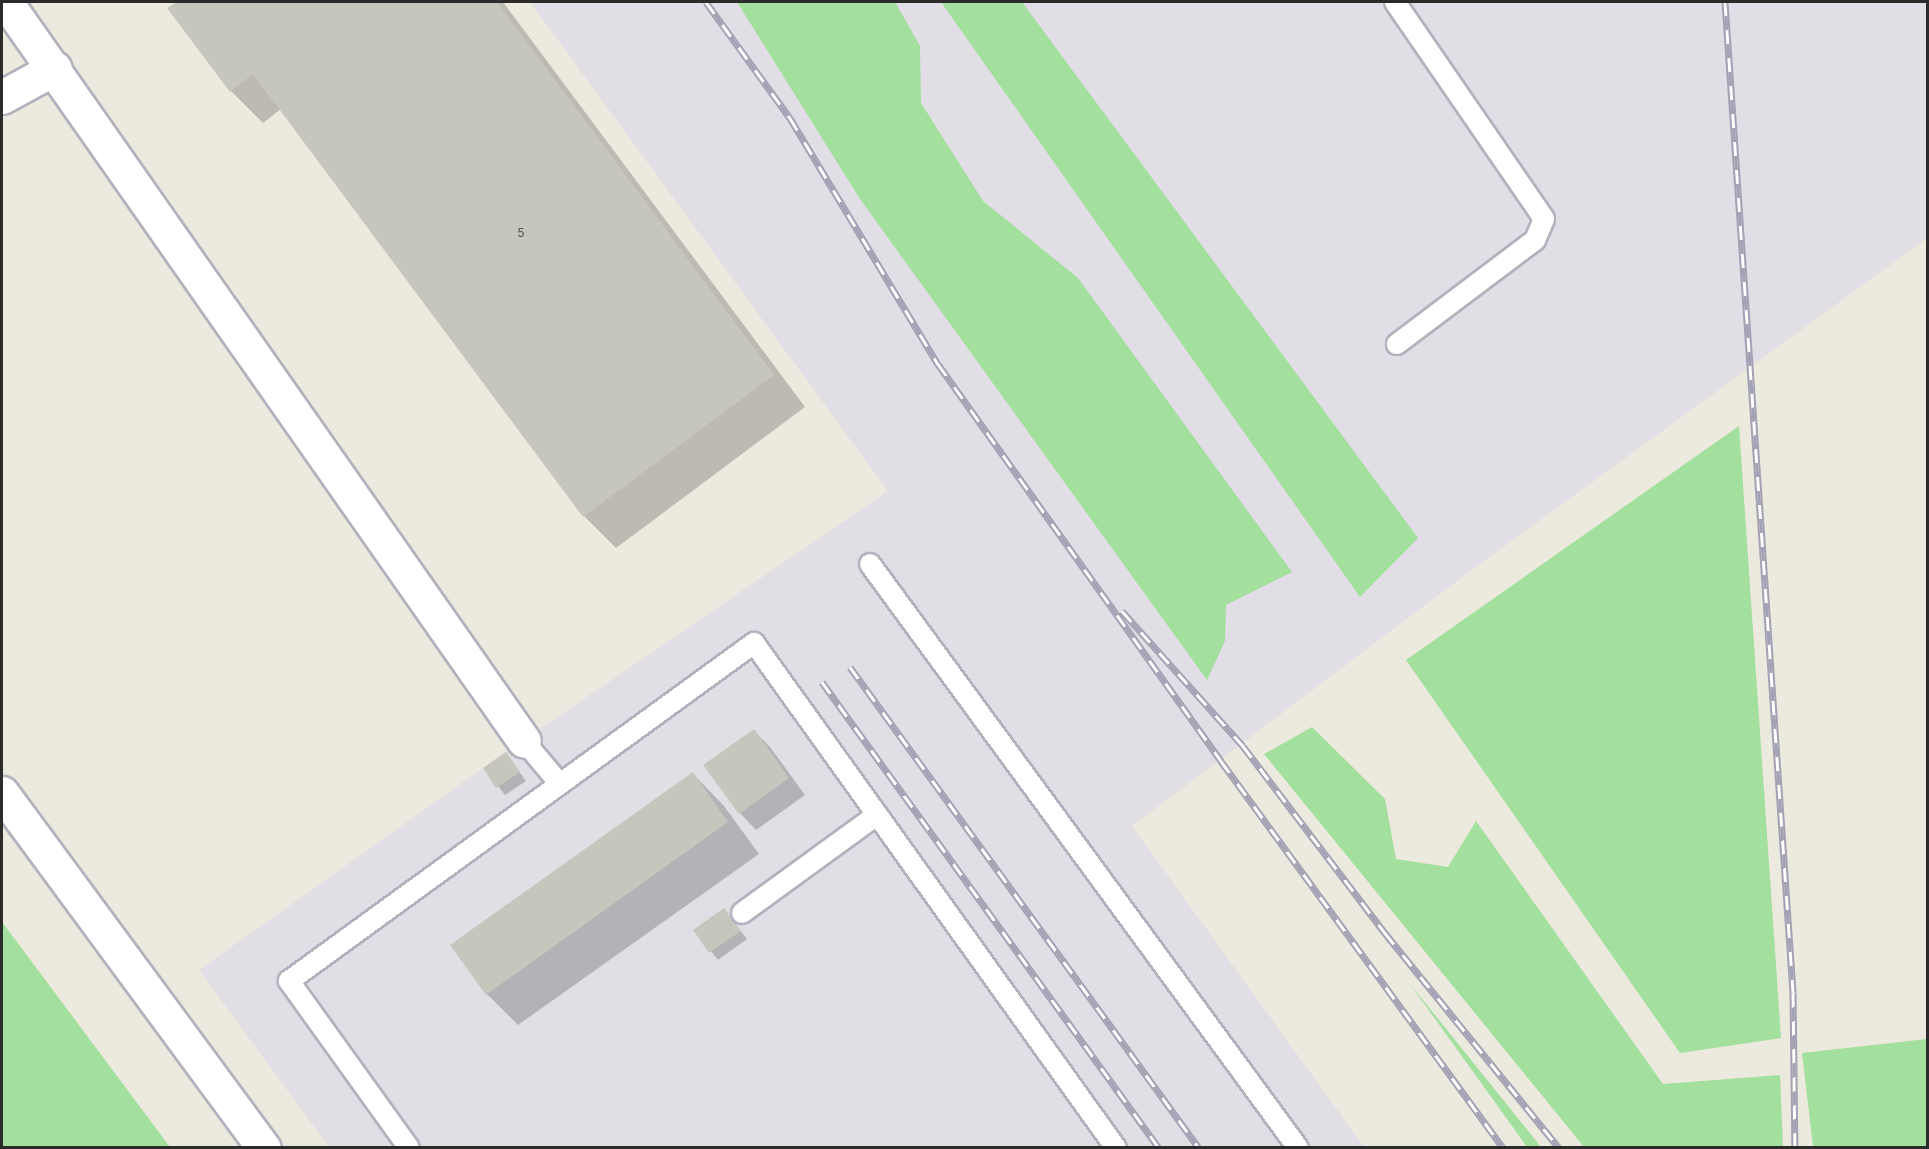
<!DOCTYPE html>
<html>
<head>
<meta charset="utf-8">
<style>
	body { margin:0 }
	#map { position:relative; width:1929px; height:1149px; overflow:hidden; background:#ece9de; font-family:Inter,sans-serif }
	div>[style] { position:absolute }
	[style*='--x'] { left:calc(var(--x)*1px); top:calc(var(--y)*1px); width:calc(var(--w)*1px); rotate:calc(var(--a)*1deg) }
	.industrial>* { inset:0; background:#e1dee5 }
	.green>* { inset:0; background:#a3df9d }
	.shadow>* { inset:0; background:#0003 }
	.building>* { inset:0; background:#c7c6bd }
	.roads { filter:drop-shadow(2px 0 #b2b1bd) drop-shadow(-2px 0 #b2b1bd) drop-shadow(0 2px #b2b1bd) drop-shadow(0 -2px #b2b1bd) }
	.lane>* { height:20px; margin:-10px; padding:0 10px; transform-origin:10px; border-radius:10px; background:#fff }
	.street>* { height:33px; margin:-16.5px; padding:0 16.5px; transform-origin:16.5px; border-radius:16.5px; background:#fff }
	.secondary>* { height:33px; margin:-16.5px; padding:0 16.5px; transform-origin:16.5px; border-radius:16.5px; background:#fff }
	.rail>* { height:7px; margin-top:-3.5px; transform-origin:0; background:repeating-linear-gradient(90deg,#fff 0 14px,#a3a1b4 0 28px); box-sizing:border-box; border-block:2px solid #a3a1b4 }
	span { translate:-50% -50%; white-space:nowrap; text-align:center; line-height:1.15; -webkit-text-stroke:5px #fff; paint-order:stroke }
	.number-label { font-size:12px; color:#525250 }
	.number-label span { -webkit-text-stroke-width:0 }
	.frame { position:absolute; inset:0; border:3px solid #2b2b2b; pointer-events:none }
</style>
</head>
<body>
<div id="map">
	<div class="industrial">
		<i style="clip-path:polygon(530px 2px,1927px 2px,1927px 238px,1473px 569px,1132px 826px,1364px 1147px,329px 1147px,199px 970px,483px 768px,888px 491px)"></i>
	</div>
	<div class="green">
		<i style="clip-path:polygon(737px 2px,895px 2px,920px 46px,921px 103px,983px 201px,1078px 278px,1292px 572px,1226px 605px,1225px 641px,1207px 680px,860px 199px)"></i>
		<i style="clip-path:polygon(941px 2px,1022px 2px,1418px 538px,1360px 597px)"></i>
		<i style="clip-path:polygon(1739px 426px,1781px 1038px,1680px 1053px,1406px 660px)"></i>
		<i style="clip-path:polygon(1312px 727px,1385px 799px,1396px 859px,1448px 867px,1476px 821px,1663px 1084px,1780px 1075px,1783px 1147px,1584px 1147px,1264px 754px)"></i>
		<i style="clip-path:polygon(2px 922px,170px 1147px,2px 1147px)"></i>
		<i style="clip-path:polygon(1410px 984px,1541px 1147px,1527px 1147px)"></i>
		<i style="clip-path:polygon(1927px 1039px,1927px 1147px,1813px 1147px,1802px 1053px)"></i>
	</div>
	<div class="shadow">
		<i style="clip-path:polygon(179px 2px,503px 2px,805px 407px,616px 548px,584px 516px,281px 109px,263px 123px,231px 91px,169px 9px)"></i>
		<i style="clip-path:polygon(754px 731px,770px 747px,805px 795px,756px 830px,740px 813px,705px 765px)"></i>
		<i style="clip-path:polygon(506px 754px,526px 781px,505px 795px,485px 769px)"></i>
		<i style="clip-path:polygon(693px 774px,724px 806px,759px 854px,518px 1025px,487px 994px)"></i>
		<i style="clip-path:polygon(724px 910px,747px 939px,718px 960px,695px 931px)"></i>
	</div>
	<div class="building">
		<i style="clip-path:polygon(177px 2px,497px 2px,774px 375px,583px 517px,253px 74px,230px 92px,167px 8px)"></i>
		<i style="clip-path:polygon(754px 729px,789px 778px,739px 814px,703px 765px)"></i>
		<i style="clip-path:polygon(506px 752px,520px 772px,496px 788px,483px 768px)"></i>
		<i style="clip-path:polygon(693px 772px,728px 822px,486px 995px,450px 945px)"></i>
		<i style="clip-path:polygon(724px 908px,741px 931px,709px 953px,693px 930px)"></i>
	</div>
	<div class="roads">
		<div class="lane">
			<i style="--x:1395;--y:2;--w:263;--a:55.5"></i>
			<i style="--x:1544;--y:219;--w:23;--a:113"></i>
			<i style="--x:1535;--y:240;--w:173;--a:143"></i>
			<i style="--x:870;--y:564;--w:724;--a:53.76"></i>
			<i style="--x:524;--y:741;--w:56;--a:50.1"></i>
			<i style="--x:742;--y:913;--w:167;--a:-36"></i>
			<i style="--x:409;--y:1148;--w:206;--a:-125.7"></i>
			<i style="--x:289;--y:981;--w:575;--a:-36.01"></i>
			<i style="--x:754;--y:643;--w:621;--a:54.37"></i>
		</div>
		<div class="street">
			<i style="--x:6;--y:2;--w:902;--a:54.97"></i>
			<i style="--x:2;--y:97;--w:60;--a:-28.7"></i>
		</div>
		<div class="secondary">
			<i style="--x:2;--y:793;--w:441;--a:53.6"></i>
		</div>
	</div>
	<div class="rail">
		<i style="--x:706;--y:2;--w:143;--a:54.1"></i>
		<i style="--x:790;--y:118;--w:287;--a:59"></i>
		<i style="--x:938;--y:364;--w:488;--a:54.5"></i>
		<i style="--x:1221;--y:761;--w:479;--a:53.9"></i>
		<i style="--x:1725;--y:2;--w:993;--a:86.07"></i>
		<i style="--x:1793;--y:993;--w:155;--a:89.3"></i>
		<i style="--x:1122;--y:611;--w:181;--a:48.1"></i>
		<i style="--x:1243;--y:746;--w:235;--a:52.8"></i>
		<i style="--x:1385;--y:933;--w:277;--a:51"></i>
		<i style="--x:850;--y:667;--w:594;--a:54.04"></i>
		<i style="--x:822;--y:682;--w:575;--a:54.13"></i>
	</div>
	<div class="number-label">
		<span style="left:521px;top:233px">5</span>
	</div>
	<div class="frame"></div>
</div>
</body>
</html>
